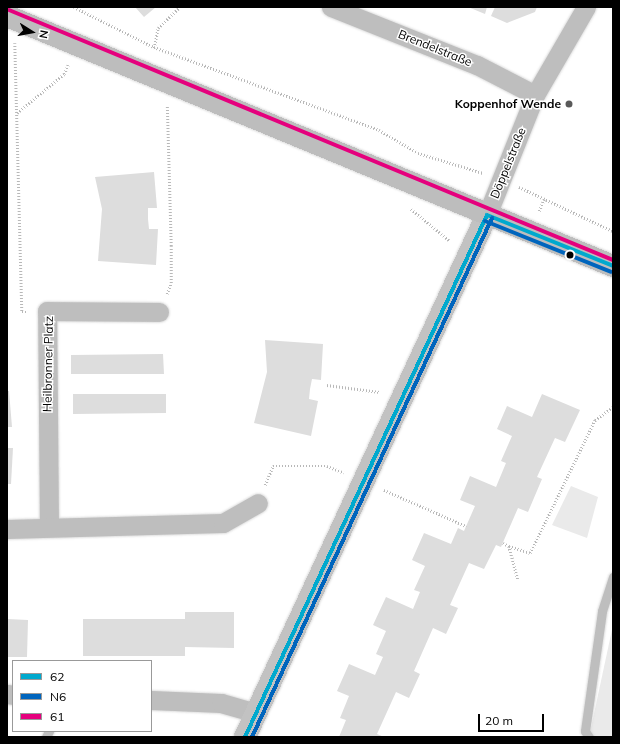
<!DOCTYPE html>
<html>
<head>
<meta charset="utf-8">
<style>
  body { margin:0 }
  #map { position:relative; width:620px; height:744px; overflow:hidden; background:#fff; font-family:Mulish,sans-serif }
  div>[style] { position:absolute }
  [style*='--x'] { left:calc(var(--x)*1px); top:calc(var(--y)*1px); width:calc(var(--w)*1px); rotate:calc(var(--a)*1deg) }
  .green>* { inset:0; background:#eaeaea }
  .building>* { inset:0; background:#ddd }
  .path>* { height:2.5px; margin-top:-1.25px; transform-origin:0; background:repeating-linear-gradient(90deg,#b8b8b8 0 1px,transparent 0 3px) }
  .roads { filter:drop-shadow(0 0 1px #dbdbdb) drop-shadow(0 0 1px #dbdbdb) }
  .lane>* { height:9px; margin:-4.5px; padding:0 4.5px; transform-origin:4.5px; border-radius:4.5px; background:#bebebe }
  .street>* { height:19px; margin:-9.5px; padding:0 9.5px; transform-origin:9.5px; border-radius:9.5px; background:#bebebe }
  .secondary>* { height:22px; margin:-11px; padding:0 11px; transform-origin:11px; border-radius:11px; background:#c2c2c2 }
  .primary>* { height:22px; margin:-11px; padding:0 11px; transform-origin:11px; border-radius:11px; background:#bdbdbd }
  .bus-1>* { height:4px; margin:-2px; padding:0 2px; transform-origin:2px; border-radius:2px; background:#00a9ce }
  .bus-2>* { height:4px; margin:-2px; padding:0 2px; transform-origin:2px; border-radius:2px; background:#0065bd }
  .bus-3>* { height:4px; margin:-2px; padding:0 2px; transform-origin:2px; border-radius:2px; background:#e5007d }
  .dots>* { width:11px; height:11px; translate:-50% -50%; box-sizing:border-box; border:2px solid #fff; border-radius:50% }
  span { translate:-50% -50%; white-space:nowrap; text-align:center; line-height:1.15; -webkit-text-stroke:3px #fff; paint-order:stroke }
  .street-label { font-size:12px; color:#000 }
  .poi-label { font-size:12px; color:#000; font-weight:700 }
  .right { translate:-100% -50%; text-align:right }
  .frame { position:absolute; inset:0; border:8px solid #000; pointer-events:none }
  .legend { position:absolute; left:12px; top:660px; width:140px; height:72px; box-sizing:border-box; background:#fff; border:1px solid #999; margin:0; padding:5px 7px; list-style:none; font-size:12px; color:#000 }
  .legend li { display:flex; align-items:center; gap:8px; height:20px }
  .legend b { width:20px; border:1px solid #999 }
  .north { position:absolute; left:12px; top:12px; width:40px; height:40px; -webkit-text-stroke:3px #fff; paint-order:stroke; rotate:101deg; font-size:11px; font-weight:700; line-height:16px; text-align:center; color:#000 }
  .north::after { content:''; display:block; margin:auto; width:14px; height:18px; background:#000; clip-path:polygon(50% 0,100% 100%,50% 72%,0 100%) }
  .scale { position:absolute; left:478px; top:714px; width:66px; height:18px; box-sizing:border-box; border:2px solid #000; border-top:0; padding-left:5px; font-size:12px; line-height:14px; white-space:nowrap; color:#000; -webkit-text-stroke:3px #fff; paint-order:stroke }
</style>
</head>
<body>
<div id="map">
  <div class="green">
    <i style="clip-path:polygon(571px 486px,598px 497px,587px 538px,552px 525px)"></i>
    <i style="clip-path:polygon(613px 625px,613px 737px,589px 737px)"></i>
  </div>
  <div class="building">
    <i style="clip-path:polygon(135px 7px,156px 7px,144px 17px)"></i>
    <i style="clip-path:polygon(468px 7px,487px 7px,485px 14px)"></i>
    <i style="clip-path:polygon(495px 7px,537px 7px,535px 12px,507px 23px,491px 16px)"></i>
    <i style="clip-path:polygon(154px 172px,157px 208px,148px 208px,148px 219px,149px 229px,158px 229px,156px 265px,98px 261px,102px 209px,95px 177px)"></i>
    <i style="clip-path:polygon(265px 340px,323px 344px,321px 380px,312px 379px,310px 389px,309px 399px,318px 401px,311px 436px,254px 423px,267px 372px)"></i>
    <i style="clip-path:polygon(163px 354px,164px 374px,71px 374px,71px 355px)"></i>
    <i style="clip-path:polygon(7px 391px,9px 391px,12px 427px,7px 427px)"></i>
    <i style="clip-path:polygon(73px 394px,166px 394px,166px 413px,73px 414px)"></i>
    <i style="clip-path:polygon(542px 394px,580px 410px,565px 442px,555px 438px,537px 477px,542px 479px,528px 512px,518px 508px,501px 547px,496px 545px,484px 569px,469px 563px,450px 605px,458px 608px,446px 634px,433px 628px,414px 671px,420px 674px,409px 698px,396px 692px,377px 734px,384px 737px,339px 737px,346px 720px,340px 718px,349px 696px,337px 691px,349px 664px,375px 675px,383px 657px,376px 654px,386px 631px,373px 625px,386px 597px,413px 609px,420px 592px,414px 590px,425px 566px,412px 560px,424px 533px,451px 544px,458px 528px,464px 531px,475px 506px,460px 500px,470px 476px,496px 487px,506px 463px,501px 461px,512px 436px,497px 429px,507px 406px,532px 417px)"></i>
    <i style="clip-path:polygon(7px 448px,13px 448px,11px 484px,7px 484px)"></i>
    <i style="clip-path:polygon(185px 612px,234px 612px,234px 648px,185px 647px,185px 656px,83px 656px,83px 619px,185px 619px)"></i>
    <i style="clip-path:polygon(7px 619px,28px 620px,27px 657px,7px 657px)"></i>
  </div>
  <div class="path">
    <i style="--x:74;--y:7;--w:89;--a:26.6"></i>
    <i style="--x:154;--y:47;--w:240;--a:20.2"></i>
    <i style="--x:379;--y:130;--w:45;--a:30.5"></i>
    <i style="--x:418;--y:153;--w:68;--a:17.1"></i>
    <i style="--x:15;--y:43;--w:269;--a:88.5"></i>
    <i style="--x:22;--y:312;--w:4;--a:0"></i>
    <i style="--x:154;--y:48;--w:20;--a:-79"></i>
    <i style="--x:158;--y:28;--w:30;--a:-44"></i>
    <i style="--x:17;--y:113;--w:61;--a:-39.7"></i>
    <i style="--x:64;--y:74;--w:10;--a:-66"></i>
    <i style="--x:519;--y:187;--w:104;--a:25.1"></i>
    <i style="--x:411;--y:209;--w:50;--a:39.4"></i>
    <i style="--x:539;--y:211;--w:13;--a:-67"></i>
    <i style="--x:167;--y:294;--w:12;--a:-70"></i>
    <i style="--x:171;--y:283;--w:37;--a:-90"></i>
    <i style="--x:171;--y:246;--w:140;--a:-91.6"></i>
    <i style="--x:327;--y:385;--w:53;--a:7.5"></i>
    <i style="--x:265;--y:485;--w:21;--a:-67"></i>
    <i style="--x:273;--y:466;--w:54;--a:0"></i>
    <i style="--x:327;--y:466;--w:18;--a:22"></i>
    <i style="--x:384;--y:490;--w:90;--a:23.7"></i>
    <i style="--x:503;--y:543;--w:7;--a:27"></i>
    <i style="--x:509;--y:546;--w:35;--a:75"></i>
    <i style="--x:509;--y:546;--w:22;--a:18"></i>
    <i style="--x:530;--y:553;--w:148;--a:-64"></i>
    <i style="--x:595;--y:420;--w:22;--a:-36"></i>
  </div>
  <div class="roads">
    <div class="lane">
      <i style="--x:46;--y:737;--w:7;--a:-63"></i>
      <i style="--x:589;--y:737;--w:7;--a:-124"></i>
      <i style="--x:585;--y:731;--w:121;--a:-81.9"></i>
      <i style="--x:602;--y:611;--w:36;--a:-72"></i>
    </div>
    <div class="street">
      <i style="--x:331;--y:7;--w:157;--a:21.7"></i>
      <i style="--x:477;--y:65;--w:65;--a:27.3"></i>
      <i style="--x:487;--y:215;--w:129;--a:-68.2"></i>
      <i style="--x:535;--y:95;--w:102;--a:-59.9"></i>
      <i style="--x:49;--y:527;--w:216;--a:-90.5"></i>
      <i style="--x:47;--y:311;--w:112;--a:0.5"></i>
      <i style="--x:7;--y:529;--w:216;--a:-1.6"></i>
      <i style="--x:223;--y:523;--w:40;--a:-29.7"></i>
      <i style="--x:7;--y:694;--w:6;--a:9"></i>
      <i style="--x:151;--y:700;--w:70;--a:2.5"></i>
      <i style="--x:221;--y:703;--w:36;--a:16"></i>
    </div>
    <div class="secondary">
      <i style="--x:245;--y:737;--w:575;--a:-65.13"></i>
    </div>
    <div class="primary">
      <i style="--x:7;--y:16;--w:656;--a:22.42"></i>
    </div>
  </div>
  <div class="bus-1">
    <i style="--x:487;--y:215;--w:136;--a:22"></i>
    <i style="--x:245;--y:737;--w:575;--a:-65.13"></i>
  </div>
  <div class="bus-2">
    <i style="--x:485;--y:221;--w:136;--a:22"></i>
    <i style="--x:252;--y:737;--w:572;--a:-65.18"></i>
  </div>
  <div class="bus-3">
    <i style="--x:9;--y:10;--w:654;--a:22.49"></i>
  </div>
  <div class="dots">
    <i style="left:569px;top:104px;background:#595959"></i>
    <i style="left:570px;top:255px;background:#000"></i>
  </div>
  <div class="street-label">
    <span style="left:435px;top:48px;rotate:22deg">Brendelstraße</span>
    <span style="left:508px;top:163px;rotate:-68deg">Döppelstraße</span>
    <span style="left:48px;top:364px;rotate:-89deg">Heilbronner Platz</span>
  </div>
  <div class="poi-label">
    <span class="right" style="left:561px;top:104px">Koppenhof Wende</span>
  </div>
  <div class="frame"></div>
  <ul class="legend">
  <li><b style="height:5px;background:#00a9ce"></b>62</li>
  <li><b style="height:5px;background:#0065bd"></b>N6</li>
  <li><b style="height:5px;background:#e5007d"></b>61</li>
  </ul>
  <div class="north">N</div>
  <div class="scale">20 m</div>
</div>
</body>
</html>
